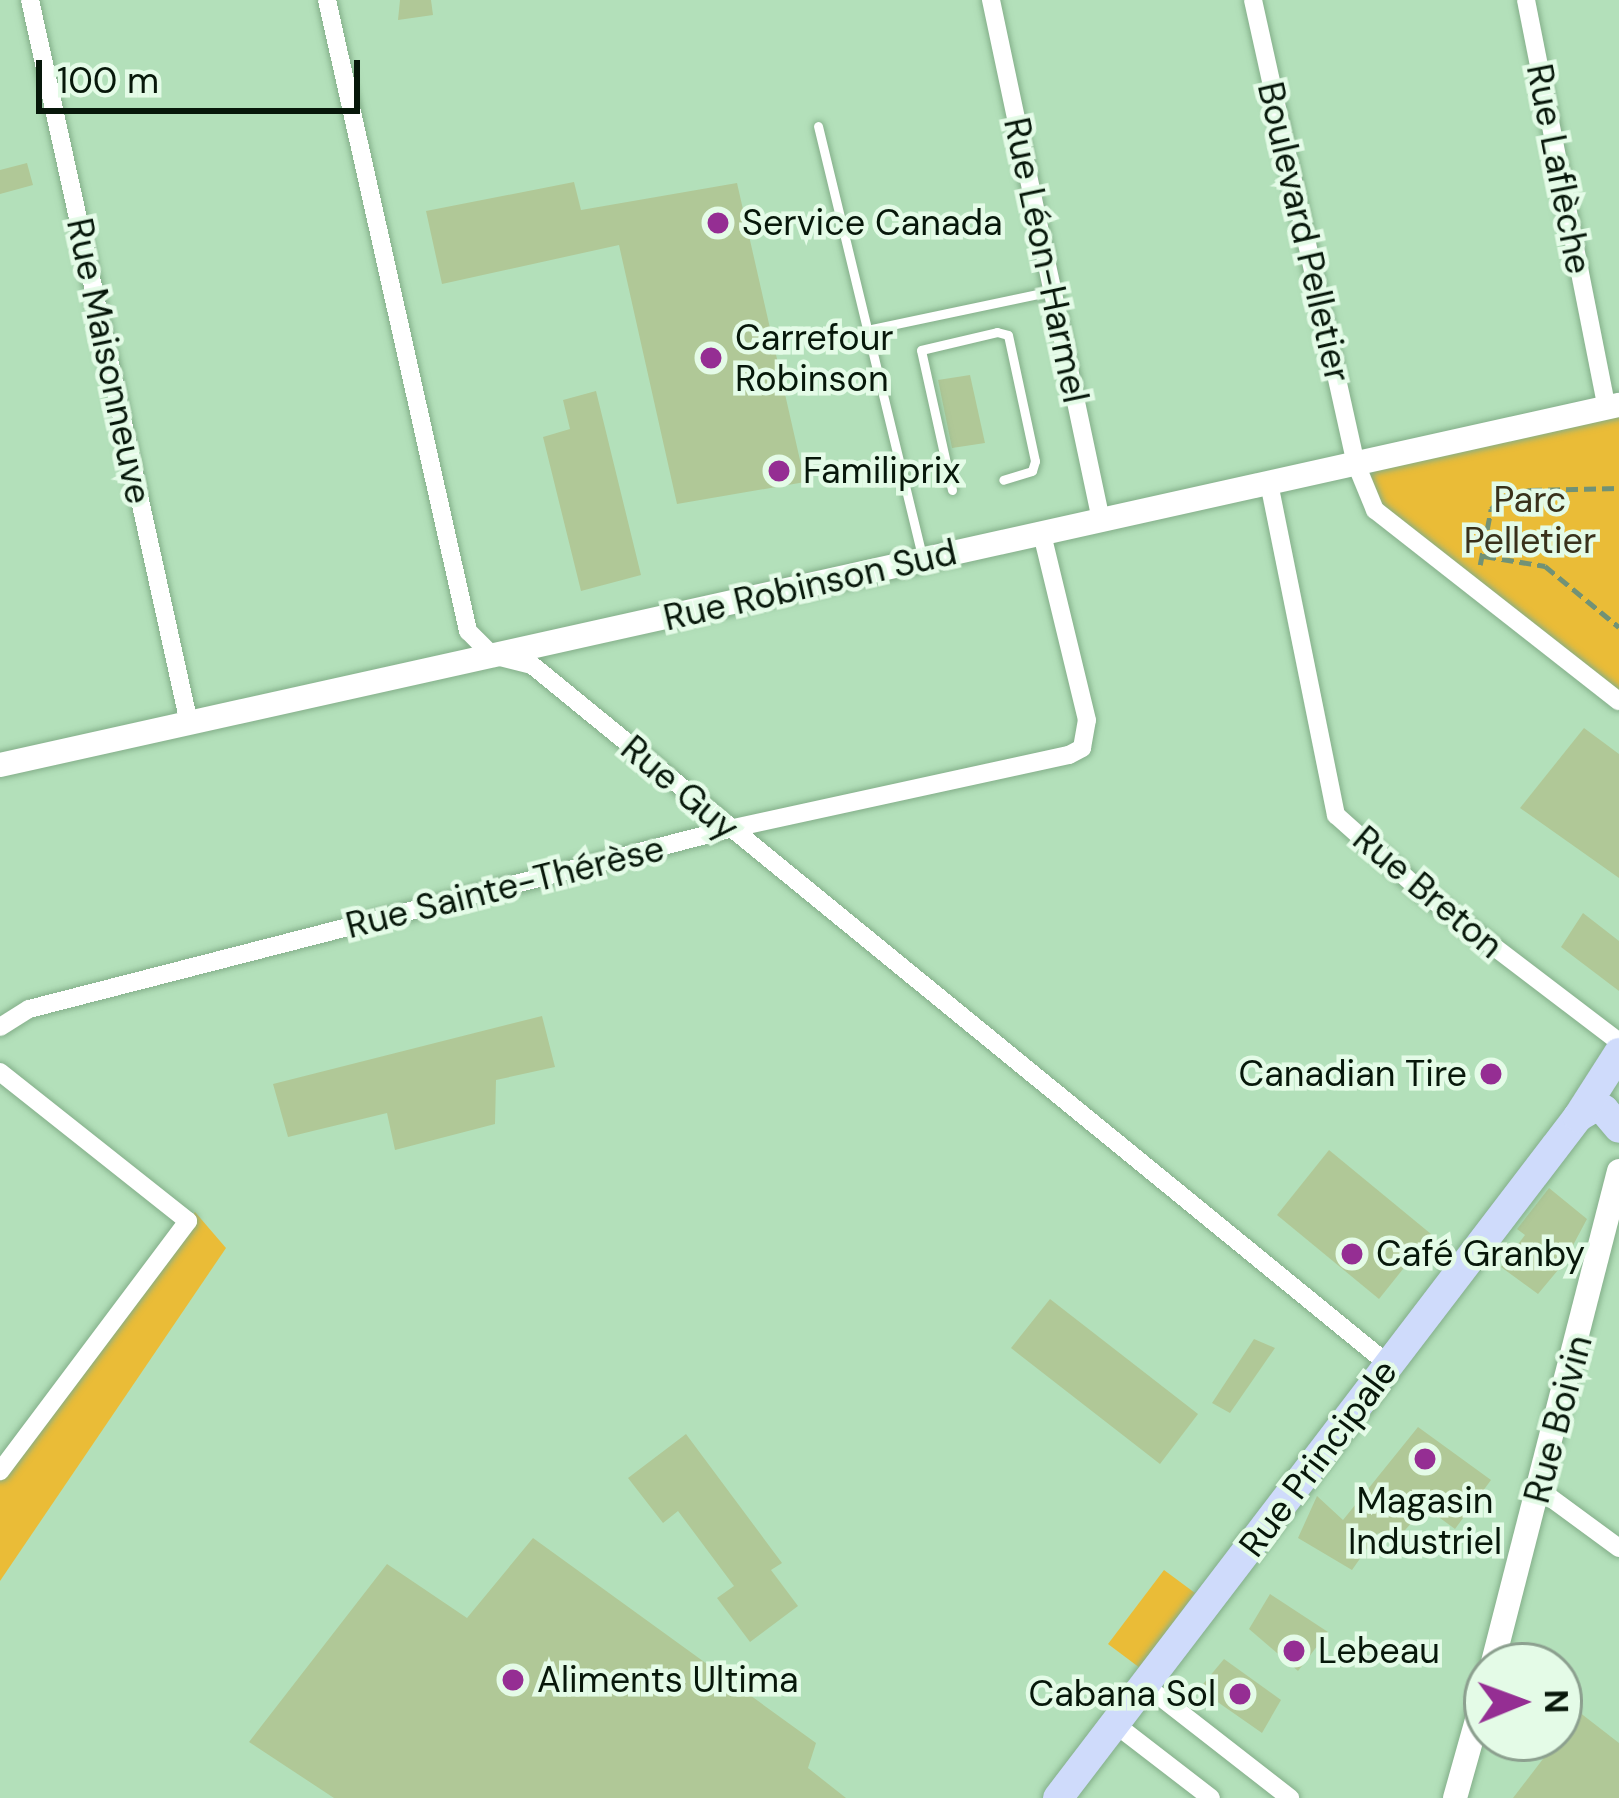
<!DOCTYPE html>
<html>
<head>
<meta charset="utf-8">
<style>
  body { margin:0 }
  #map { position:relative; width:1619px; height:1798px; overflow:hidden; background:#b3e0ba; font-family:"DM Sans",sans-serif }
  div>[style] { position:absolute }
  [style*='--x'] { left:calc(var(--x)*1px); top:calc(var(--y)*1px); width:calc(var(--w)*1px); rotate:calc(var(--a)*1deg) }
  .green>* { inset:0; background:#eabc37 }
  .building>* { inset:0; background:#b0c897 }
  .path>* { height:4.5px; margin-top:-2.25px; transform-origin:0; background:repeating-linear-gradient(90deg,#719276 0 12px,transparent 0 18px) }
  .roads { filter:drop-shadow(0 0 3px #83ae89) drop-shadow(0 0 3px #83ae89) }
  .service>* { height:9px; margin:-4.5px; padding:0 4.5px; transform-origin:4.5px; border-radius:4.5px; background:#fff }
  .minor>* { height:18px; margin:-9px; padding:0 9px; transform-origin:9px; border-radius:9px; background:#fff }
  .tertiary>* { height:24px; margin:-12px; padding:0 12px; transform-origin:12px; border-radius:12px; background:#fff }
  .primary>* { height:30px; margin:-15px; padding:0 15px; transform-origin:15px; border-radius:15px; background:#cfdbfb }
  .dots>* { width:33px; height:33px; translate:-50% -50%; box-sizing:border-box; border:6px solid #e4fbe7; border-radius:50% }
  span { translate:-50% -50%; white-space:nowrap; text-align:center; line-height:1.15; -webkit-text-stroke:9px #e4fbe7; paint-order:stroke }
  .street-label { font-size:36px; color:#07170a }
  .poi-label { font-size:36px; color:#07170a }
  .left { translate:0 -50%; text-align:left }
  .right { translate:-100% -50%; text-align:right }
  .park-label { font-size:36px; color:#39311b }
  .north { position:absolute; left:1463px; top:1642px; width:120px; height:120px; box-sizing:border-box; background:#e4fbe7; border:3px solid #8ca08f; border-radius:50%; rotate:89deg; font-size:33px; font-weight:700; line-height:48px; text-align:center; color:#07170a }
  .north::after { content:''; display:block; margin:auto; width:42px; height:54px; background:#952e93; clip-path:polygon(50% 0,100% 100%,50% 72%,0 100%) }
  .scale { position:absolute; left:36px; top:60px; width:324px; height:54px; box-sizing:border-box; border:6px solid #07170a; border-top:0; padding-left:15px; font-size:36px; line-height:42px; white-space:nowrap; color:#07170a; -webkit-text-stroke:9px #e4fbe7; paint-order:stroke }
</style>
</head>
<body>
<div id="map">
  <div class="green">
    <i style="clip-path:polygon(1619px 410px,1619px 701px,1375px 510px,1356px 464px)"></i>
    <i style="clip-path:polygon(195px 1212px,226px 1248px,0 1581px,0 1468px)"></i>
    <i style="clip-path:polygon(1164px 1570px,1195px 1593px,1140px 1668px,1108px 1644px)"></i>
  </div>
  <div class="building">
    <i style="clip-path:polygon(400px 0,431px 0,433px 15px,398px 20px)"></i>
    <i style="clip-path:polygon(27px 163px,33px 185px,0 194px,0 170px)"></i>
    <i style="clip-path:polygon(574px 182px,581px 210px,737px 183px,805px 482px,677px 504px,619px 245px,442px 284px,426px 211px)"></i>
    <i style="clip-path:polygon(970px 375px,985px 443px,952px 448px,938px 380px)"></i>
    <i style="clip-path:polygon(596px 391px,641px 575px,581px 591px,543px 437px,570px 429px,563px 400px)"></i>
    <i style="clip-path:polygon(1584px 728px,1619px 754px,1619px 878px,1520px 808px)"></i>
    <i style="clip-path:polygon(1583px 913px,1619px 941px,1619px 991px,1561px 947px)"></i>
    <i style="clip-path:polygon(542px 1016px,555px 1067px,496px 1080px,495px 1124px,395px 1150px,387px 1113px,288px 1137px,273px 1084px)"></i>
    <i style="clip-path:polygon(1329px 1150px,1431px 1234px,1379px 1299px,1277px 1215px)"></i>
    <i style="clip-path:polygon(1549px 1188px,1587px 1219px,1563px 1264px,1538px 1294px,1501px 1267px,1525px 1235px,1517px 1229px)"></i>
    <i style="clip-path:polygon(1050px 1299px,1198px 1414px,1160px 1464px,1011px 1348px)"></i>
    <i style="clip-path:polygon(1254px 1339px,1275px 1348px,1230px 1413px,1212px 1403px)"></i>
    <i style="clip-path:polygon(1418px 1427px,1491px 1480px,1455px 1529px,1425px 1507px,1393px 1544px,1378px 1533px,1352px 1570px,1298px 1538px,1317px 1496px,1343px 1520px)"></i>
    <i style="clip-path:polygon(686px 1434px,782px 1563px,771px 1570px,798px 1606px,750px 1642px,717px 1598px,734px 1586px,678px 1511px,663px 1523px,628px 1478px)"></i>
    <i style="clip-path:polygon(533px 1538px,816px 1743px,808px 1768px,846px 1798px,334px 1798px,249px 1742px,387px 1564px,467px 1618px)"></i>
    <i style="clip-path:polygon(1270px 1594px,1328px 1632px,1298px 1671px,1249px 1629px)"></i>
    <i style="clip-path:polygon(1224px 1659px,1281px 1700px,1262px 1733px,1199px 1689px)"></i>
    <i style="clip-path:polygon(1579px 1712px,1619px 1743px,1619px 1798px,1513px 1798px)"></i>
  </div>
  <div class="path">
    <i style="--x:1484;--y:556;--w:62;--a:9.3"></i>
    <i style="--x:1545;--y:566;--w:96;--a:39.5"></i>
    <i style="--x:1480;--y:565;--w:57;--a:-78.9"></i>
    <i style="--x:1491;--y:509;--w:16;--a:-47"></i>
    <i style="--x:1502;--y:497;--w:29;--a:-14"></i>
    <i style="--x:1530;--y:490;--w:89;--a:-1.3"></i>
  </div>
  <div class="roads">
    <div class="service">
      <i style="--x:818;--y:126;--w:441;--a:76.4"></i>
      <i style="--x:867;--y:330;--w:189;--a:-11.9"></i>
      <i style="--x:952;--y:490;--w:143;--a:-102.5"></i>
      <i style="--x:921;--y:350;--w:78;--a:-13.3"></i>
      <i style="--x:997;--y:332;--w:11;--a:15"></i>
      <i style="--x:1008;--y:335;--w:129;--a:77.9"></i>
      <i style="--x:1035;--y:461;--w:10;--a:107"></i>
      <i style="--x:1032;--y:471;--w:30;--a:163"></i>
    </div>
    <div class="minor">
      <i style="--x:30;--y:0;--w:740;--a:77.6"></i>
      <i style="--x:327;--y:0;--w:647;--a:77.4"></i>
      <i style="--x:468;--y:631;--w:34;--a:45"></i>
      <i style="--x:492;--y:655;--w:41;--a:14"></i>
      <i style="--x:532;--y:665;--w:1107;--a:39.24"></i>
      <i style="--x:991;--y:0;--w:532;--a:78.06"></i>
      <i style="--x:1253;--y:0;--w:475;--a:77.5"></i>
      <i style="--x:1356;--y:464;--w:50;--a:67.6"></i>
      <i style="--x:1375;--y:510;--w:310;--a:38.1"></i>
      <i style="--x:1526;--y:0;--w:416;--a:78.8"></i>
      <i style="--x:1269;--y:483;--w:339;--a:78.6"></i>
      <i style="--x:1336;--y:815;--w:114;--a:41.8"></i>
      <i style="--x:1421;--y:891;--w:249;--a:37.3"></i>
      <i style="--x:0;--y:1027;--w:34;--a:-32"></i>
      <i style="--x:29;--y:1009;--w:723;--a:-14.42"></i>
      <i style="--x:729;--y:829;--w:348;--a:-12.3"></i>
      <i style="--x:1069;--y:755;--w:15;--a:-28"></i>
      <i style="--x:1082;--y:748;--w:28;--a:-80"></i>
      <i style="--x:1087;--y:720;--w:191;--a:-103.6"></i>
      <i style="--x:0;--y:1072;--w:240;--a:38.4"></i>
      <i style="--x:188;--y:1221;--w:313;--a:126.9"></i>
      <i style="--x:1540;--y:1490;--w:98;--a:36.3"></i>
      <i style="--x:1145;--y:1685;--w:184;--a:37.9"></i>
      <i style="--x:1115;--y:1724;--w:121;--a:37.6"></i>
    </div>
    <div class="tertiary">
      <i style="--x:0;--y:765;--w:1659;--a:-12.54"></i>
      <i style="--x:1492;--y:1666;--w:511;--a:-75.61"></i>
      <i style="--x:1455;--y:1798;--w:118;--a:-74.3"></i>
    </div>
    <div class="primary">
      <i style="--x:1578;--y:1117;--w:17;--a:-31"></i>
      <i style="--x:1593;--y:1108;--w:11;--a:10"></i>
      <i style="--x:1604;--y:1110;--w:23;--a:50"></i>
      <i style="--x:1058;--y:1798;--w:857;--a:-52.64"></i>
      <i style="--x:1578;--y:1117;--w:76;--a:-57.4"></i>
    </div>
  </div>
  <div class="dots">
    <i style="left:718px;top:223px;background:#952e93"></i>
    <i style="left:711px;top:358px;background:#952e93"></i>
    <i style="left:779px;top:471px;background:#952e93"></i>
    <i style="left:1491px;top:1074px;background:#952e93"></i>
    <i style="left:1352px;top:1254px;background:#952e93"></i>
    <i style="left:1425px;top:1459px;background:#952e93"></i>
    <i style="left:1294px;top:1651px;background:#952e93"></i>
    <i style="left:513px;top:1680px;background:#952e93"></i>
    <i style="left:1240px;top:1694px;background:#952e93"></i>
  </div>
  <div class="street-label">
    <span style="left:1559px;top:169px;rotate:79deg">Rue Laflèche</span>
    <span style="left:1304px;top:232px;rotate:77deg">Boulevard Pelletier</span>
    <span style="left:1046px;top:260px;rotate:78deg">Rue Léon-Harmel</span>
    <span style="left:109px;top:361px;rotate:78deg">Rue Maisonneuve</span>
    <span style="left:810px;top:585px;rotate:-13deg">Rue Robinson Sud</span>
    <span style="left:680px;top:788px;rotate:40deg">Rue Guy</span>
    <span style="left:505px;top:887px;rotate:-14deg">Rue Sainte-Thérèse</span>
    <span style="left:1428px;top:892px;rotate:40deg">Rue Breton</span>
    <span style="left:1558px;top:1419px;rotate:-75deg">Rue Boivin</span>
    <span style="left:1318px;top:1458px;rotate:-53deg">Rue Principale</span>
  </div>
  <div class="poi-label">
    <span class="left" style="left:742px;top:223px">Service Canada</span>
    <span class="left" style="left:735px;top:358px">Carrefour<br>Robinson</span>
    <span class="left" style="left:803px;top:471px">Familiprix</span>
    <span class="right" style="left:1467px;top:1074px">Canadian Tire</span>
    <span class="left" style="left:1376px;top:1254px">Café Granby</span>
    <span style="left:1425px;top:1521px">Magasin<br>Industriel</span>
    <span class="left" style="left:1318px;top:1651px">Lebeau</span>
    <span class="left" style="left:537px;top:1680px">Aliments Ultima</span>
    <span class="right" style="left:1216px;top:1694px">Cabana Sol</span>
  </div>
  <div class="park-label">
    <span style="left:1530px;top:520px">Parc<br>Pelletier</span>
  </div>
  <div class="north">N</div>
  <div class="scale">100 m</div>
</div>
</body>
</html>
